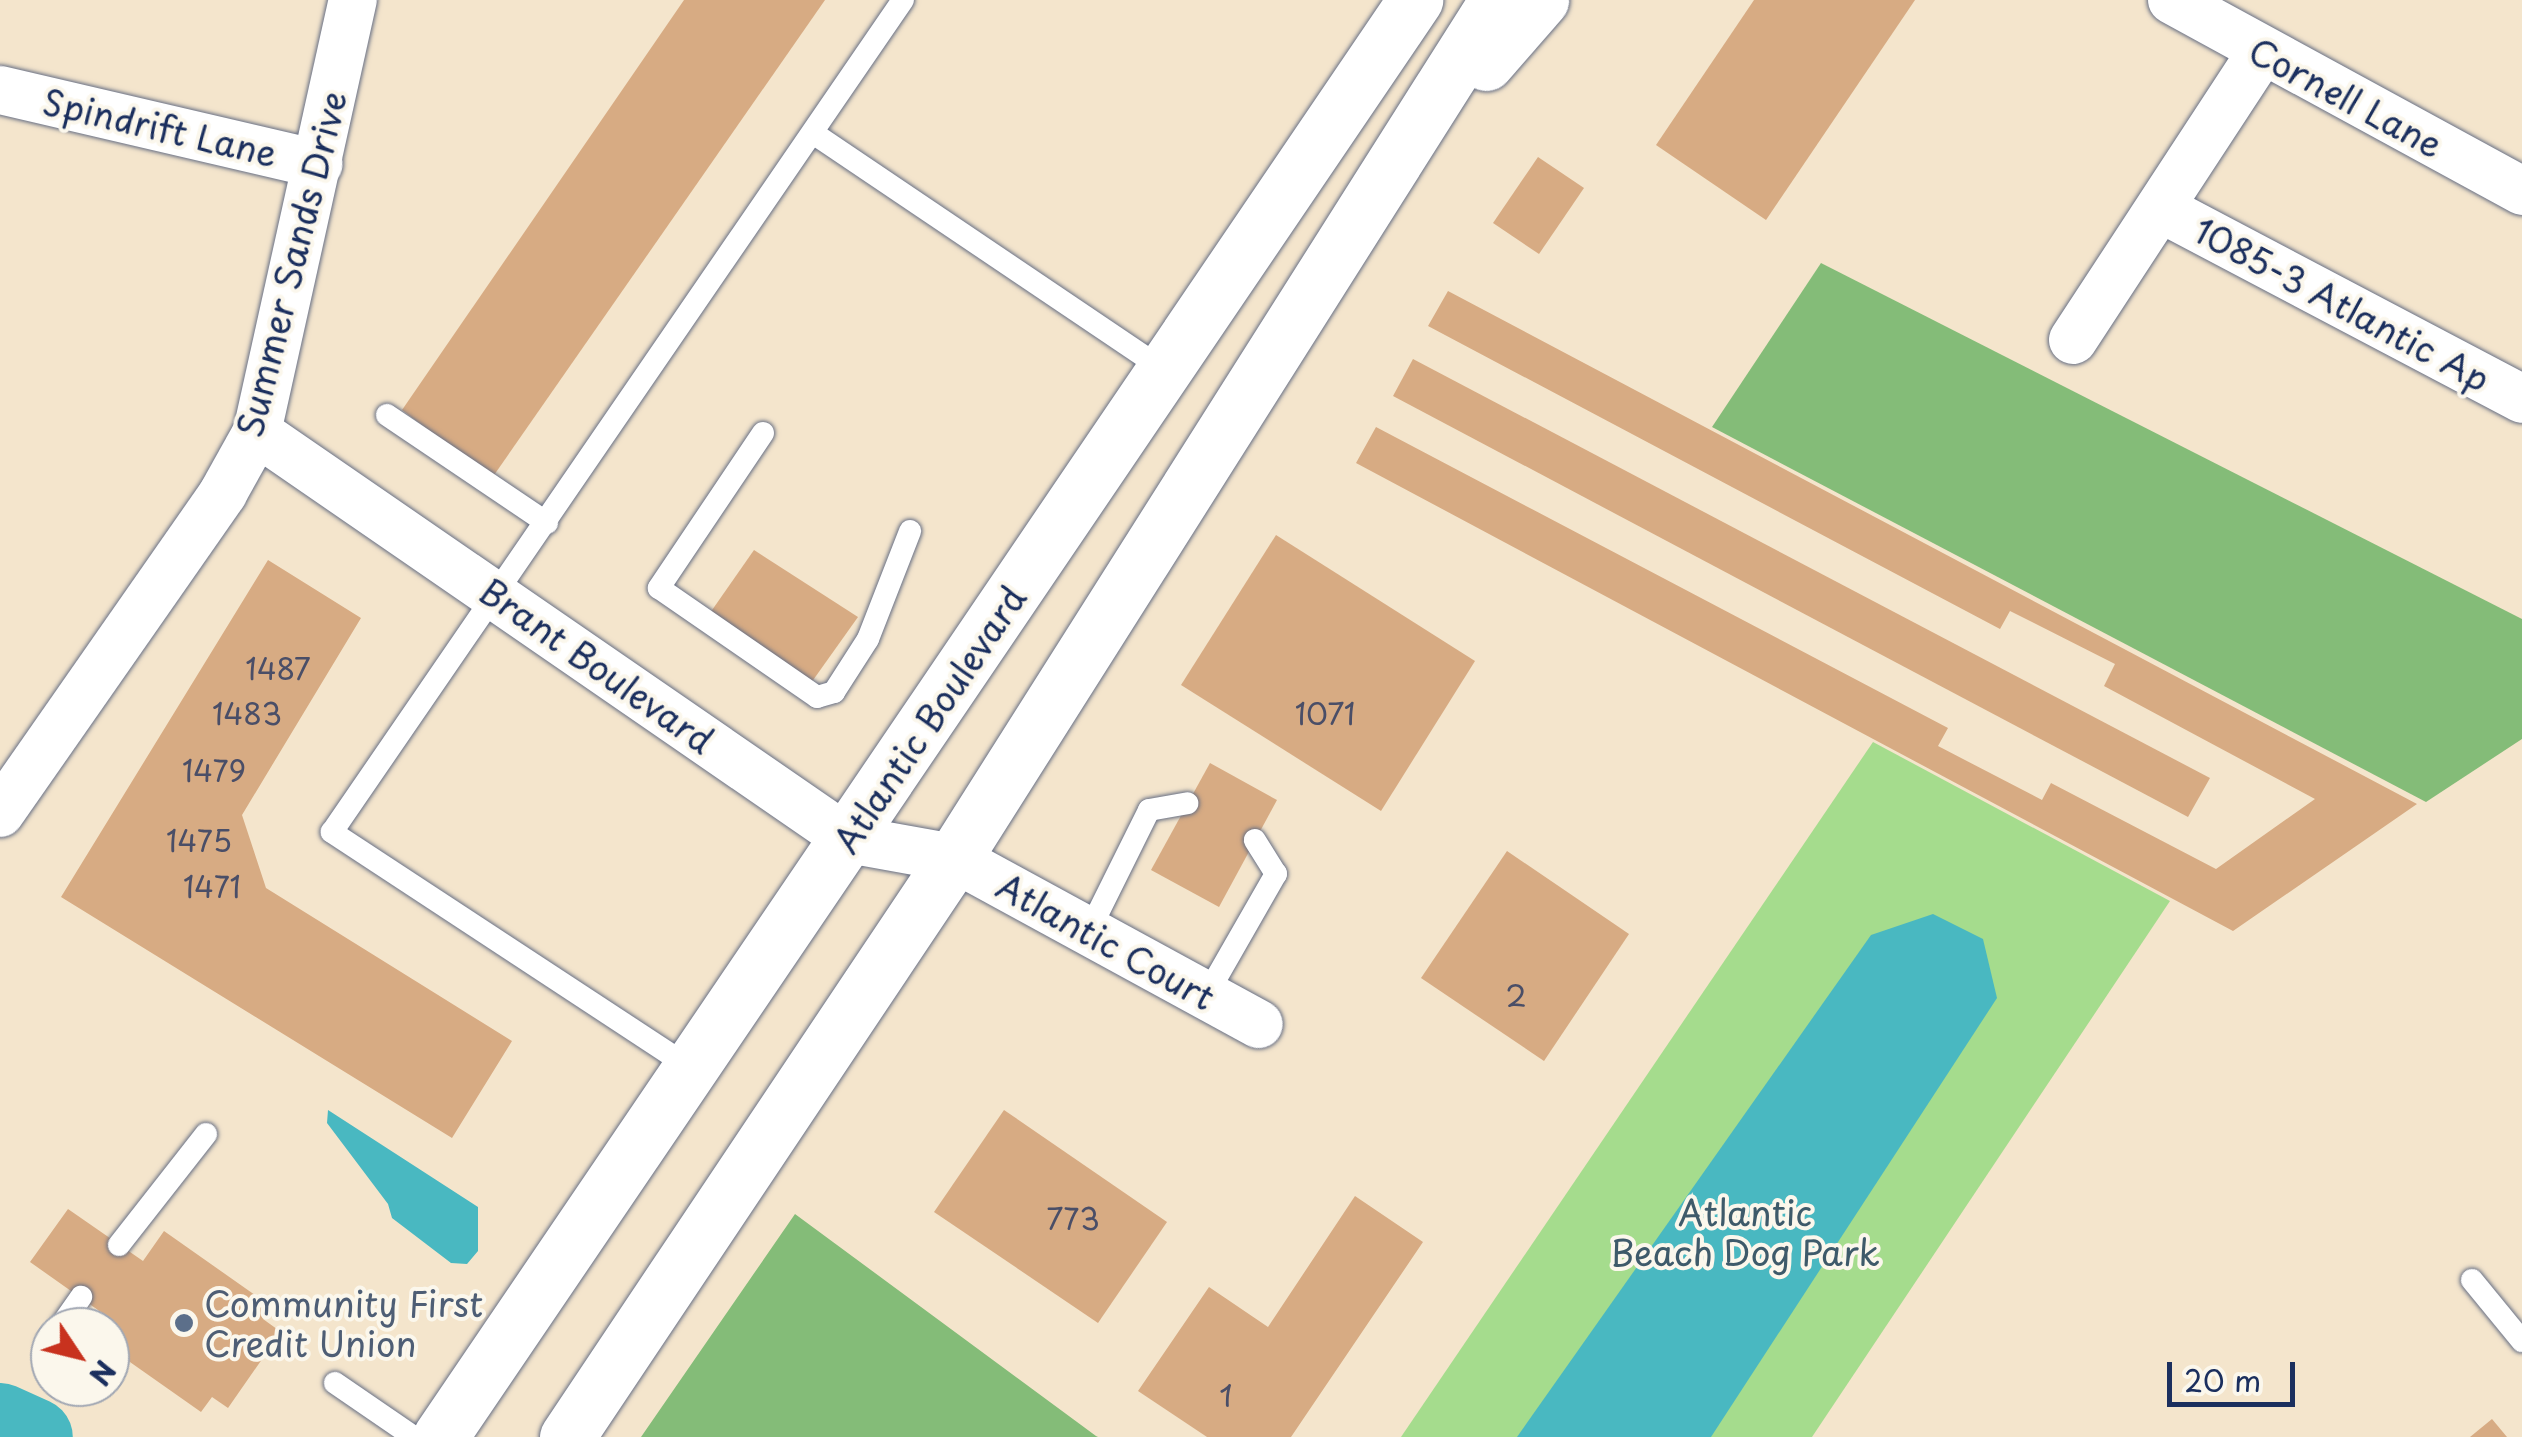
<!DOCTYPE html>
<html>
<head>
<meta charset="utf-8">
<style>
  body { margin:0 }
  #map { position:relative; width:2522px; height:1437px; overflow:hidden; background:#f4e5cc; font-family:"Playpen Sans",sans-serif }
  div>[style] { position:absolute }
  [style*='--x'] { left:calc(var(--x)*1px); top:calc(var(--y)*1px); width:calc(var(--w)*1px); rotate:calc(var(--a)*1deg) }
  .green>* { inset:0; background:#a5dc8d }
  .forest>* { inset:0; background:#84bc78 }
  .water>* { inset:0; background:#49b8c1 }
  .river>* { height:78px; margin:-39px; padding:0 39px; transform-origin:39px; border-radius:39px; background:#49b8c1 }
  .building>* { inset:0; background:#d7ab83 }
  .roads { filter:drop-shadow(0 0 2px #676f84) drop-shadow(0 0 2px #676f84) }
  .lane>* { height:22px; margin:-11px; padding:0 11px; transform-origin:11px; border-radius:11px; background:#fff }
  .street>* { height:48px; margin:-24px; padding:0 24px; transform-origin:24px; border-radius:24px; background:#fff }
  .highway>* { height:55px; margin:-27.5px; padding:0 27.5px; transform-origin:27.5px; border-radius:27.5px; background:#fff }
  .dots>* { width:28px; height:28px; translate:-50% -50%; box-sizing:border-box; border:5px solid #fbf7ec; border-radius:50% }
  span { translate:-50% -50%; white-space:nowrap; text-align:center; line-height:1.15; -webkit-text-stroke:8px #fbf7ec; paint-order:stroke }
  .number-label { font-size:30px; color:#4a4e67 }
  .number-label span { -webkit-text-stroke-width:0 }
  .street-label { font-size:35px; color:#1b2f5e }
  .park-label { font-size:35px; color:#3e5a6a }
  .service-label { font-size:35px; color:#4e5e75 }
  .left { translate:0 -50%; text-align:left }
  .north { position:absolute; left:30px; top:1307px; width:100px; height:100px; box-sizing:border-box; background:#fbf7ec; border:2px solid #a1a7b3; border-radius:50%; rotate:125deg; font-size:28px; font-weight:700; line-height:40px; text-align:center; color:#1b2f5e }
  .north::after { content:''; display:block; margin:auto; width:35px; height:45px; background:#c8321e; clip-path:polygon(50% 0,100% 100%,50% 72%,0 100%) }
  .scale { position:absolute; left:2167px; top:1362px; width:128px; height:45px; box-sizing:border-box; border:5px solid #1b2f5e; border-top:0; padding-left:12px; font-size:30px; line-height:35px; white-space:nowrap; color:#1b2f5e; -webkit-text-stroke:8px #fbf7ec; paint-order:stroke }
</style>
</head>
<body>
<div id="map">
  <div class="green">
    <i style="clip-path:polygon(1873px 742px,2170px 901px,1812px 1437px,1401px 1437px)"></i>
  </div>
  <div class="forest">
    <i style="clip-path:polygon(1821px 263px,2522px 619px,2522px 739px,2426px 802px,1712px 427px)"></i>
    <i style="clip-path:polygon(795px 1214px,1096px 1436px,1098px 1437px,641px 1437px)"></i>
  </div>
  <div class="water">
    <i style="clip-path:polygon(1933px 914px,1983px 939px,1997px 998px,1711px 1437px,1517px 1437px,1871px 935px)"></i>
    <i style="clip-path:polygon(328px 1110px,478px 1207px,478px 1251px,467px 1264px,451px 1263px,392px 1218px,388px 1204px,327px 1123px)"></i>
  </div>
  <div class="river">
    <i style="--x:0;--y:1422;--w:37;--a:24"></i>
  </div>
  <div class="building">
    <i style="clip-path:polygon(684px 0,825px 0,492px 478px,402px 410px)"></i>
    <i style="clip-path:polygon(1754px 0,1915px 0,1766px 220px,1656px 145px)"></i>
    <i style="clip-path:polygon(1538px 157px,1584px 188px,1539px 254px,1493px 223px)"></i>
    <i style="clip-path:polygon(1448px 291px,2417px 804px,2233px 931px,1356px 463px,1376px 427px,1948px 728px,1938px 746px,2042px 800px,2051px 783px,2216px 869px,2315px 799px,2104px 686px,2115px 664px,2010px 611px,2000px 629px,1428px 326px)"></i>
    <i style="clip-path:polygon(1413px 359px,2210px 778px,2188px 817px,1393px 396px)"></i>
    <i style="clip-path:polygon(1276px 535px,1475px 661px,1381px 811px,1181px 685px)"></i>
    <i style="clip-path:polygon(754px 550px,858px 617px,811px 683px,710px 613px)"></i>
    <i style="clip-path:polygon(268px 560px,361px 618px,242px 815px,266px 888px,512px 1041px,452px 1138px,61px 897px)"></i>
    <i style="clip-path:polygon(1210px 763px,1277px 800px,1219px 907px,1151px 870px)"></i>
    <i style="clip-path:polygon(1507px 851px,1629px 934px,1544px 1061px,1421px 978px)"></i>
    <i style="clip-path:polygon(1004px 1110px,1167px 1222px,1098px 1323px,934px 1212px)"></i>
    <i style="clip-path:polygon(1355px 1196px,1423px 1242px,1291px 1437px,1207px 1437px,1138px 1391px,1209px 1287px,1268px 1327px)"></i>
    <i style="clip-path:polygon(68px 1209px,143px 1261px,164px 1231px,272px 1307px,263px 1319px,281px 1332px,228px 1408px,212px 1397px,201px 1412px,110px 1348px,110px 1327px,96px 1327px,105px 1315px,30px 1262px)"></i>
    <i style="clip-path:polygon(2492px 1419px,2507px 1437px,2470px 1437px)"></i>
  </div>
  <div class="roads">
    <div class="lane">
      <i style="--x:813;--y:133;--w:424;--a:34"></i>
      <i style="--x:387;--y:415;--w:193;--a:34"></i>
      <i style="--x:763;--y:433;--w:187;--a:123.9"></i>
      <i style="--x:659;--y:588;--w:192;--a:34.6"></i>
      <i style="--x:817;--y:697;--w:18;--a:-16"></i>
      <i style="--x:834;--y:692;--w:63;--a:-57.3"></i>
      <i style="--x:868;--y:639;--w:116;--a:-68.7"></i>
      <i style="--x:1089;--y:931;--w:135;--a:-63.6"></i>
      <i style="--x:1149;--y:810;--w:39;--a:-10"></i>
      <i style="--x:1206;--y:996;--w:141;--a:-60.2"></i>
      <i style="--x:1276;--y:874;--w:40;--a:-122"></i>
      <i style="--x:691;--y:1068;--w:430;--a:-146.7"></i>
      <i style="--x:332;--y:832;--w:1009;--a:-55.54"></i>
      <i style="--x:119;--y:1245;--w:141;--a:-51.9"></i>
      <i style="--x:2472;--y:1280;--w:79;--a:50.7"></i>
      <i style="--x:60;--y:1327;--w:37;--a:-55"></i>
      <i style="--x:48;--y:1343;--w:3;--a:-45"></i>
      <i style="--x:335;--y:1383;--w:96;--a:34.4"></i>
    </div>
    <div class="street">
      <i style="--x:2172;--y:0;--w:399;--a:28.6"></i>
      <i style="--x:0;--y:90;--w:327;--a:13.1"></i>
      <i style="--x:2162;--y:209;--w:407;--a:27.8"></i>
      <i style="--x:2073;--y:340;--w:343;--a:-56.8"></i>
      <i style="--x:257;--y:432;--w:718;--a:34.55"></i>
      <i style="--x:848;--y:839;--w:108;--a:10.2"></i>
      <i style="--x:954;--y:858;--w:347;--a:28.6"></i>
      <i style="--x:0;--y:813;--w:390;--a:-55.1"></i>
      <i style="--x:223;--y:493;--w:70;--a:-60.9"></i>
      <i style="--x:257;--y:432;--w:443;--a:-77.5"></i>
    </div>
    <div class="highway">
      <i style="--x:1486;--y:63;--w:84;--a:-48.9"></i>
      <i style="--x:440;--y:1437;--w:1737;--a:-55.84"></i>
      <i style="--x:567;--y:1437;--w:696;--a:-56.24"></i>
      <i style="--x:954;--y:858;--w:1015;--a:-57.67"></i>
    </div>
  </div>
  <div class="dots">
    <i style="left:184px;top:1323px;background:#5c6f8a"></i>
  </div>
  <div class="number-label">
    <span style="left:278px;top:668px">1487</span>
    <span style="left:247px;top:713px">1483</span>
    <span style="left:1325px;top:713px">1071</span>
    <span style="left:214px;top:770px">1479</span>
    <span style="left:199px;top:840px">1475</span>
    <span style="left:212px;top:886px">1471</span>
    <span style="left:1516px;top:995px">2</span>
    <span style="left:1073px;top:1218px">773</span>
    <span style="left:1226px;top:1395px">1</span>
  </div>
  <div class="street-label">
    <span style="left:2346px;top:97px;rotate:28deg">Cornell Lane</span>
    <span style="left:160px;top:127px;rotate:13deg">Spindrift Lane</span>
    <span style="left:291px;top:264px;rotate:-76deg">Summer Sands Drive</span>
    <span style="left:2342px;top:304px;rotate:28deg">1085-3 Atlantic Ap</span>
    <span style="left:597px;top:665px;rotate:35deg">Brant Boulevard</span>
    <span style="left:929px;top:719px;rotate:-56deg">Atlantic Boulevard</span>
    <span style="left:1106px;top:941px;rotate:29deg">Atlantic Court</span>
  </div>
  <div class="park-label">
    <span style="left:1745px;top:1232px">Atlantic<br>Beach Dog Park</span>
  </div>
  <div class="service-label">
    <span class="left" style="left:204px;top:1323px">Community First<br>Credit Union</span>
  </div>
  <div class="north">N</div>
  <div class="scale">20 m</div>
</div>
</body>
</html>
